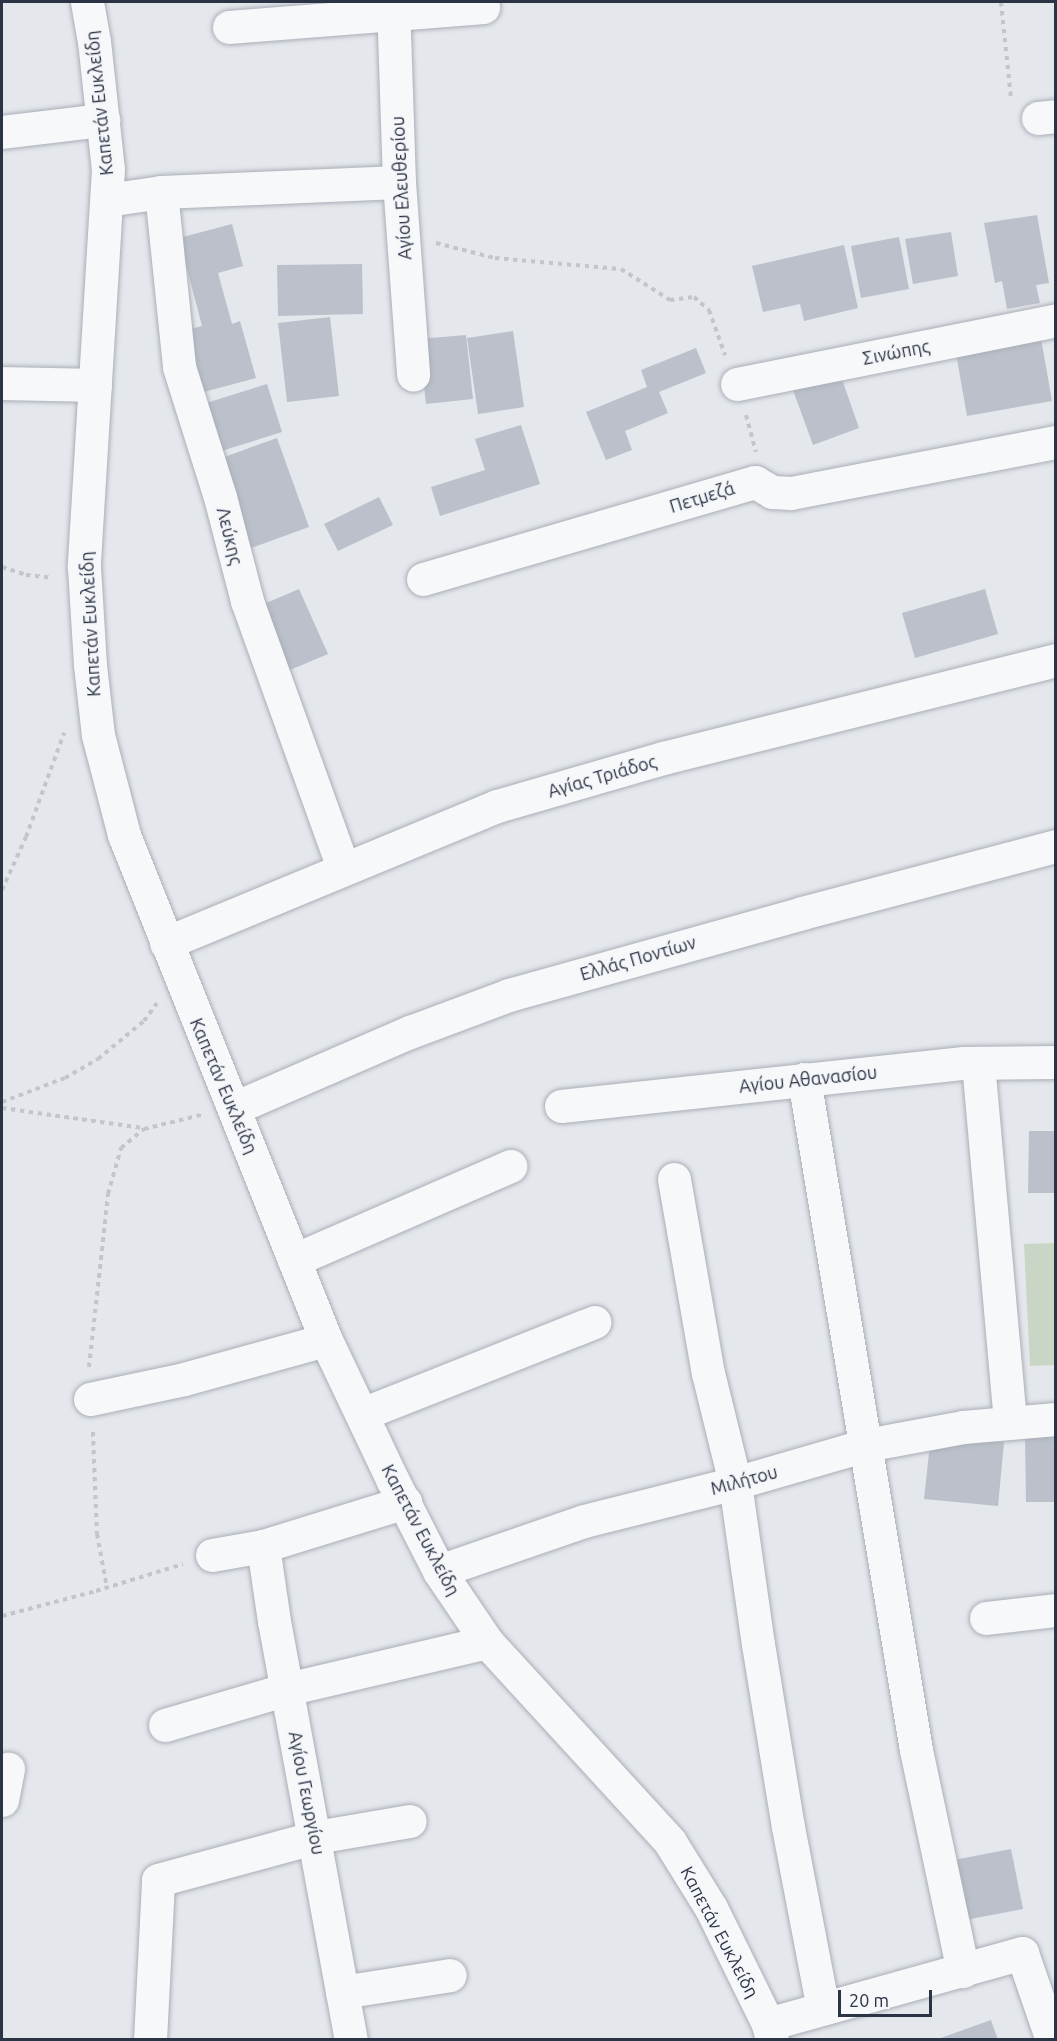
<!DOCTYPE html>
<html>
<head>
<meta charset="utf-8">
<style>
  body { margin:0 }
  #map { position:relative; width:1057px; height:2041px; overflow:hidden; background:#e4e7ec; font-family:Ubuntu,sans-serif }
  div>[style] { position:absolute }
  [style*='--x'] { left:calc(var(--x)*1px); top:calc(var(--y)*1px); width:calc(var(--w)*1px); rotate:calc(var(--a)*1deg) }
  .green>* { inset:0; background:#c9d6c5 }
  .building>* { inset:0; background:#bbc0ca }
  .path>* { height:4px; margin-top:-2px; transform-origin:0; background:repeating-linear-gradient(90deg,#c2c5cb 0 4.5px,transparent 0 9px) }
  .roads { filter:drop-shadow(0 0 2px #a9aeb7) drop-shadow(0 0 2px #a9aeb7) }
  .minor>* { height:33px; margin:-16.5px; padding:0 16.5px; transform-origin:16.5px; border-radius:16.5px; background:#f7f8fa }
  span { translate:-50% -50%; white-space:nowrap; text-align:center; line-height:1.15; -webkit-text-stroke:4.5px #f4f6f9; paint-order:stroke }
  .street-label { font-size:18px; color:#2b3445 }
  .frame { position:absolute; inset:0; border:3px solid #2b3445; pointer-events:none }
  .scale { position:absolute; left:838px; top:1990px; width:94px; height:27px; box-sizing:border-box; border:3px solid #2b3445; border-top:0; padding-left:8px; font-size:18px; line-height:21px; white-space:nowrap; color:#2b3445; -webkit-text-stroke:4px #f4f6f9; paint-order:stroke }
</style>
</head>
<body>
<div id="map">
  <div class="green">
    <i style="clip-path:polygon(1055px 1243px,1055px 1365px,1030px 1366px,1024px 1244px)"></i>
  </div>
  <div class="building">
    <i style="clip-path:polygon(1037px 215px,1049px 283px,1036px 285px,1040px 303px,1007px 309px,1002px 281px,995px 283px,984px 223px)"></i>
    <i style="clip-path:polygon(232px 224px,243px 266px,218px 273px,232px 324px,240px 321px,256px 378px,204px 392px,187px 330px,202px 326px,179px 238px)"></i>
    <i style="clip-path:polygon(951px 232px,958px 276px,913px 284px,905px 239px)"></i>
    <i style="clip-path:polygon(899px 237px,909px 289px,861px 298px,851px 246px)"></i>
    <i style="clip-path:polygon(844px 245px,858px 308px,804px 321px,800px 304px,763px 312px,752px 266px)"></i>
    <i style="clip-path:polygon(362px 264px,363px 314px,278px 316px,277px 265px)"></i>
    <i style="clip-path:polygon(330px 317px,339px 396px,287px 402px,278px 323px)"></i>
    <i style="clip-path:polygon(1039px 327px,1052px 401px,967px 416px,954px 342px)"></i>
    <i style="clip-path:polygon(513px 331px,524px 407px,478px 414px,467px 338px)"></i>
    <i style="clip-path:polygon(466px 335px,473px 399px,426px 404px,419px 339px)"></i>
    <i style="clip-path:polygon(696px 348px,706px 373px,659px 392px,668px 413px,625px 431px,632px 450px,606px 460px,586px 412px,647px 387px,641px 370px)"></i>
    <i style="clip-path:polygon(837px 365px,859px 428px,813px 445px,790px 382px)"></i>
    <i style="clip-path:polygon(267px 384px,282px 432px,218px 452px,203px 404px)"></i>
    <i style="clip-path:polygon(521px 425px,540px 484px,440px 516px,431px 487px,485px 470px,475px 439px)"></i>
    <i style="clip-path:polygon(277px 438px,309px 527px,251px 548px,219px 459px)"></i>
    <i style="clip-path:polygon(379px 497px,393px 525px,338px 551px,324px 524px)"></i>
    <i style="clip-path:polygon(299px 589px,328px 654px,278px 675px,250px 610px)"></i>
    <i style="clip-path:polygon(985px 589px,998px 634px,915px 658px,902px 613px)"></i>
    <i style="clip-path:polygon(1029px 1131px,1056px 1131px,1056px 1193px,1028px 1193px)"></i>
    <i style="clip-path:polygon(1056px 1432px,1056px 1502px,1026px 1502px,1025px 1433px)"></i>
    <i style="clip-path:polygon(931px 1435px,1004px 1442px,998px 1506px,924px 1499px)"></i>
    <i style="clip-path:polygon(1011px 1849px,1023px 1909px,965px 1920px,954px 1860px)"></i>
    <i style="clip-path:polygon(991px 2020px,998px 2040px,938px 2040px,938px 2039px)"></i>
  </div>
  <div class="path">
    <i style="--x:1001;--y:2;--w:98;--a:84.1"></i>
    <i style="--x:436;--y:243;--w:61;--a:14.3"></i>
    <i style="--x:495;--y:258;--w:126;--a:5"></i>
    <i style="--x:621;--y:269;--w:58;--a:32.3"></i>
    <i style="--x:670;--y:300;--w:24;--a:-7"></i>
    <i style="--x:694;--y:297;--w:20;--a:41"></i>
    <i style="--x:709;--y:310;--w:48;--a:70.4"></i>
    <i style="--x:746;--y:415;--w:38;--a:75"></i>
    <i style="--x:2;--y:567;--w:25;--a:18"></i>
    <i style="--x:26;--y:575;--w:27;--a:6"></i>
    <i style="--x:2;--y:890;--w:58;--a:-65.6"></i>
    <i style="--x:26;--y:837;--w:111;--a:-69.9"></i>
    <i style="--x:2;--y:1102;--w:67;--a:-20.9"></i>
    <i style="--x:65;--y:1078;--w:38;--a:-30"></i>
    <i style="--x:98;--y:1059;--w:60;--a:-39.6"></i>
    <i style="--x:144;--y:1021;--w:22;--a:-54"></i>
    <i style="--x:2;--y:1108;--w:142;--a:8.1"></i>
    <i style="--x:89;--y:1367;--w:174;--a:-83.7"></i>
    <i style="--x:108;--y:1194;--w:48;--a:-74.2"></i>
    <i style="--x:121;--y:1148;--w:30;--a:-40"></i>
    <i style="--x:144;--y:1129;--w:59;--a:-13.8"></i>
    <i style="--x:93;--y:1432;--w:102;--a:87.8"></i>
    <i style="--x:97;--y:1534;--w:55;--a:79.5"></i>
    <i style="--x:2;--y:1616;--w:97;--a:-14.9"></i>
    <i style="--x:96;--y:1591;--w:91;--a:-17.2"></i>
  </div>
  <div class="roads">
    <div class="minor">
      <i style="--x:87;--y:2;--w:40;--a:80"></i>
      <i style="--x:94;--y:41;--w:129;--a:83.8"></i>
      <i style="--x:108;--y:169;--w:399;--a:93.5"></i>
      <i style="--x:84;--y:567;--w:98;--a:86.5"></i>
      <i style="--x:90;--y:665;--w:70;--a:83.5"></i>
      <i style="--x:98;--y:735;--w:103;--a:75.4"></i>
      <i style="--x:124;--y:835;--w:544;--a:68.2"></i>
      <i style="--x:326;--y:1340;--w:154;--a:64.6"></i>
      <i style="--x:392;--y:1479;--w:103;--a:62.9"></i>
      <i style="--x:439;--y:1571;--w:86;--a:55.9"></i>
      <i style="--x:487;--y:1642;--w:271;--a:47.5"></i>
      <i style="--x:670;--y:1842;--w:78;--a:58.2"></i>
      <i style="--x:711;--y:1908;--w:129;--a:63.8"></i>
      <i style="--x:768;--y:2024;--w:16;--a:76"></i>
      <i style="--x:393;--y:2;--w:180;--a:88.1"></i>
      <i style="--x:399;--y:182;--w:193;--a:85.8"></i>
      <i style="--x:229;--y:27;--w:255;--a:-4.5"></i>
      <i style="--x:1038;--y:118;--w:18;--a:-6"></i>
      <i style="--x:2;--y:132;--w:102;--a:-6.8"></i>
      <i style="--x:161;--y:192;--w:176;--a:84.1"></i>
      <i style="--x:179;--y:367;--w:136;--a:72.5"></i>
      <i style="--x:220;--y:497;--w:107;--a:75.4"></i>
      <i style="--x:247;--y:601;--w:284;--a:70.2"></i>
      <i style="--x:107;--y:200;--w:55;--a:-8.4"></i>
      <i style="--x:161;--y:192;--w:238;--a:-2.4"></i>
      <i style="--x:2;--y:383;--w:93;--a:1.2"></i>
      <i style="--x:737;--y:384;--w:325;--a:-11.3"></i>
      <i style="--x:423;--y:579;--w:346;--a:-16.3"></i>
      <i style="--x:755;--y:482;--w:20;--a:30"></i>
      <i style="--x:772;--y:492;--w:19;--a:3"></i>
      <i style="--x:791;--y:493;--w:270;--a:-10.9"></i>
      <i style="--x:166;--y:943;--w:358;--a:-22.5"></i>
      <i style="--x:497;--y:806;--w:173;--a:-16.1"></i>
      <i style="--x:663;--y:758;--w:405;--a:-14"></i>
      <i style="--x:978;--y:1063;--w:361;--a:84.9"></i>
      <i style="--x:804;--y:1079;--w:680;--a:80.52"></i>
      <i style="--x:916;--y:1750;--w:226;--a:78"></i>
      <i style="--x:561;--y:1106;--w:405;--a:-6.1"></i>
      <i style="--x:964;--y:1063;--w:92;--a:-0.6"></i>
      <i style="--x:234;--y:1108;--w:192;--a:-23.4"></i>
      <i style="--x:410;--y:1032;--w:106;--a:-20.5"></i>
      <i style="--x:509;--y:995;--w:304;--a:-15.6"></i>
      <i style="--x:802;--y:913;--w:263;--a:-14.8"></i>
      <i style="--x:674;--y:1179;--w:197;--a:80.1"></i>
      <i style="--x:708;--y:1373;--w:113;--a:76.2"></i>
      <i style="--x:735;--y:1483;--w:163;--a:81.9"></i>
      <i style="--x:758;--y:1644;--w:185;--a:80.7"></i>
      <i style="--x:788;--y:1827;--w:184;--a:79.1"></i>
      <i style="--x:294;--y:1260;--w:236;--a:-23.5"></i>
      <i style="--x:90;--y:1399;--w:96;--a:-12"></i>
      <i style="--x:184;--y:1379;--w:147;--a:-15.4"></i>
      <i style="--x:362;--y:1414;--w:250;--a:-21.6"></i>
      <i style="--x:263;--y:1546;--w:76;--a:81.7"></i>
      <i style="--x:274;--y:1621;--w:426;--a:79.6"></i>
      <i style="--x:212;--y:1555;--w:52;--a:-10"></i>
      <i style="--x:263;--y:1546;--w:149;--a:-17.2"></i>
      <i style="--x:439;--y:1571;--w:153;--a:-19"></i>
      <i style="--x:584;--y:1521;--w:156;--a:-14.1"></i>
      <i style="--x:735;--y:1483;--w:136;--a:-16.2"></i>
      <i style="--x:866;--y:1445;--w:99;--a:-10.5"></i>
      <i style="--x:963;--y:1427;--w:93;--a:-4.9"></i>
      <i style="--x:986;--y:1618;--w:70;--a:-6.5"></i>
      <i style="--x:165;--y:1725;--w:127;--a:-16.4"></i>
      <i style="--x:287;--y:1689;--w:205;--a:-13.2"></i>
      <i style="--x:2;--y:1800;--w:32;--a:-79"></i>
      <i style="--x:342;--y:1992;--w:109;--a:-8.9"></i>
      <i style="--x:768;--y:2024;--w:264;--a:-15.6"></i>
      <i style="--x:1022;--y:1953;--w:92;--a:71"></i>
      <i style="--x:150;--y:2040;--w:160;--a:-87.1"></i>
      <i style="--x:158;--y:1880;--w:164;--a:-15.2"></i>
      <i style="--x:316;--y:1837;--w:95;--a:-9.7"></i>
    </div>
  </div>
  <div class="street-label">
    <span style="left:99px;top:103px;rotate:-96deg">Καπετάν Ευκλείδη</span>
    <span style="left:401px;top:188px;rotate:-93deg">Αγίου Ελευθερίου</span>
    <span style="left:896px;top:352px;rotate:-11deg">Σινώπης</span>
    <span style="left:702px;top:497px;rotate:-17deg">Πετμεζά</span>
    <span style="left:230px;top:536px;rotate:76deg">Λεύκης</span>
    <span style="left:90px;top:624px;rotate:-93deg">Καπετάν Ευκλείδη</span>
    <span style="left:602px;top:776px;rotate:-16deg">Αγίας Τριάδος</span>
    <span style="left:638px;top:958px;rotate:-16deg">Ελλάς Ποντίων</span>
    <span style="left:808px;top:1079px;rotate:-6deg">Αγίου Αθανασίου</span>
    <span style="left:224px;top:1086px;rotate:67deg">Καπετάν Ευκλείδη</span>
    <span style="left:744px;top:1480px;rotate:-15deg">Μιλήτου</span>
    <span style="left:421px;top:1530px;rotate:62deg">Καπετάν Ευκλείδη</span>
    <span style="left:307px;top:1793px;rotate:79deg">Αγίου Γεωργίου</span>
    <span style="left:720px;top:1932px;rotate:62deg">Καπετάν Ευκλείδη</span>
  </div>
  <div class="frame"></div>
  <div class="scale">20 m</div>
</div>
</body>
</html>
